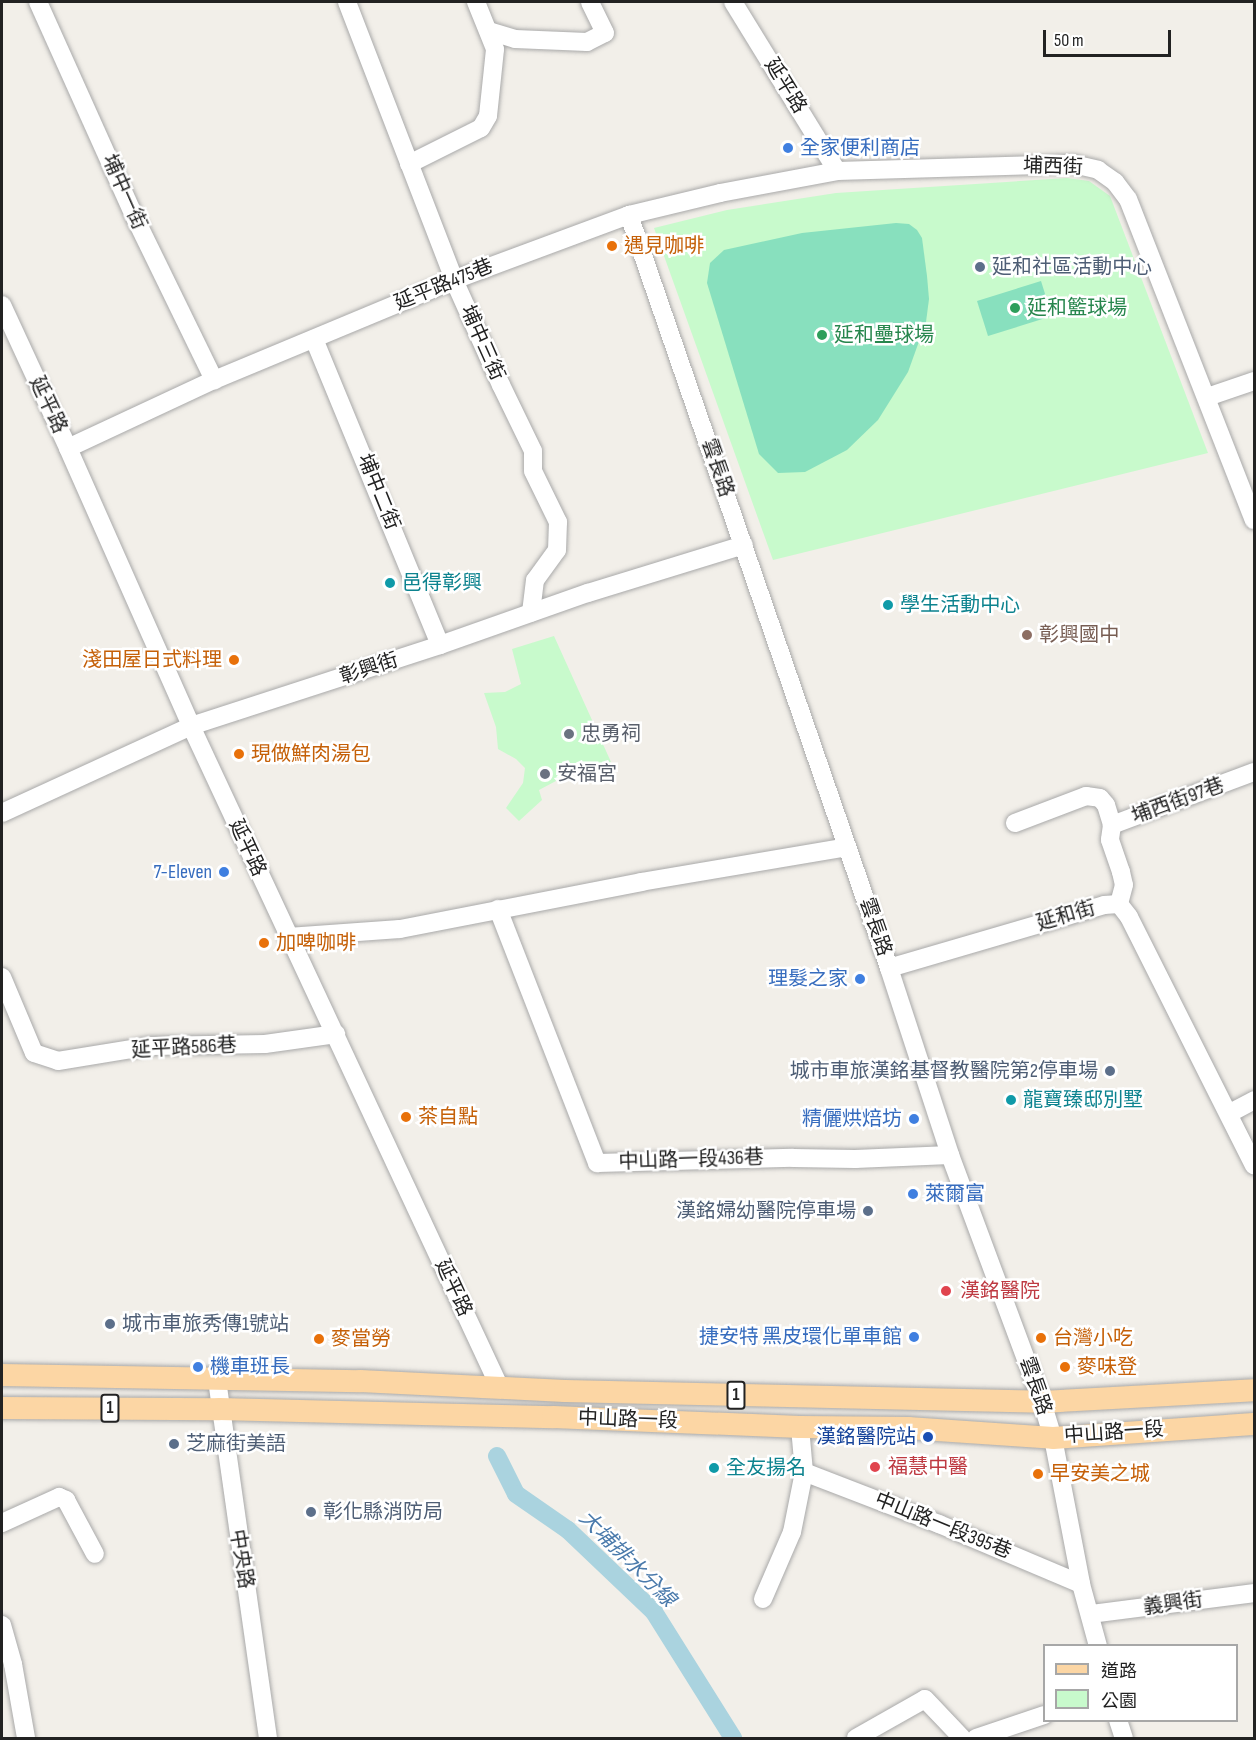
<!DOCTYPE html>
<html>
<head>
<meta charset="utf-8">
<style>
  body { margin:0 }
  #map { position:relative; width:1256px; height:1740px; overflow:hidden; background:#f2efe9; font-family:"Sofia Sans Condensed","Noto Sans TC",sans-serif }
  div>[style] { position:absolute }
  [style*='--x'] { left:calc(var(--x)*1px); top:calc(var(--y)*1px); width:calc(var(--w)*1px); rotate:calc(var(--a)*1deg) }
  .park>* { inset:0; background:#c8facc }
  .pitch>* { inset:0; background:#88e0be }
  .canal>* { height:18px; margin:-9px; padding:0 9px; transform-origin:9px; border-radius:9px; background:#aad3df }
  .roads { filter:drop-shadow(0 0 2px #a9a9a9) drop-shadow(0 0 2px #a9a9a9) }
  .minor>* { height:18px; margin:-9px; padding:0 9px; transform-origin:9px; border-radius:9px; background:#fff }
  .major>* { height:22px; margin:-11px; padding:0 11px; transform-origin:11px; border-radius:11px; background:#fcd6a4 }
  .dots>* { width:16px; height:16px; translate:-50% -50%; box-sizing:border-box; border:3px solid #fff; border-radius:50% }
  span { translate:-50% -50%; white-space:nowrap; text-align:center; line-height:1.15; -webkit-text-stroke:5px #fff; paint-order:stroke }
  .shield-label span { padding:2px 4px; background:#fff; border:2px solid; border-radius:4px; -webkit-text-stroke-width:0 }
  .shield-label { font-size:18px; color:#222; font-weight:700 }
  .street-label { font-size:20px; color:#222 }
  .shop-label { font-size:20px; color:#366cbe }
  .left { translate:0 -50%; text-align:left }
  .right { translate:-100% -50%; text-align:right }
  .food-label { font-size:20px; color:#c56008 }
  .service-label { font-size:20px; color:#4e5e75 }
  .leisure-label { font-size:20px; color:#27864d }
  .culture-label { font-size:20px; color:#0d838f }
  .education-label { font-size:20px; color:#785e54 }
  .worship-label { font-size:20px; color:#5b616d }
  .health-label { font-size:20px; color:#be3a42 }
  .transit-label { font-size:20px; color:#164399 }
  .water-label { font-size:21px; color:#4a7aab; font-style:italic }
  .frame { position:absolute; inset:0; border:3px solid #222; pointer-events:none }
  .legend { position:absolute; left:1043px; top:1644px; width:195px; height:78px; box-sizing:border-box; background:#fff; border:2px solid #a7a7a7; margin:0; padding:8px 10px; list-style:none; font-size:18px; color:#222 }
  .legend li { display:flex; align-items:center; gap:12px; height:30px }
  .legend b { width:30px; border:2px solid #a7a7a7 }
  .scale { position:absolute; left:1043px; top:30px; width:128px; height:27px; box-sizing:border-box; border:3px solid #222; border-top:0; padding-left:8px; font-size:18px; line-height:21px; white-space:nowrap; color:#222; -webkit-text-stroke:4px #fff; paint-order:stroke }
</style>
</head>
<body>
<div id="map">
  <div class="park">
    <i style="clip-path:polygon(1067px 178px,1089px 181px,1110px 196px,1208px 453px,773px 560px,654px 228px,727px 210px,836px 193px)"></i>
    <i style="clip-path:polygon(554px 636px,611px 762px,582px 776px,571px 773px,539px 790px,542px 800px,519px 821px,506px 808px,523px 783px,525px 768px,516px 759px,498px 749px,496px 727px,484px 693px,505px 692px,521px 684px,512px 649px)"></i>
  </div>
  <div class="pitch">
    <i style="clip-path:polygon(896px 223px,909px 224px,917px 230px,922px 238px,927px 276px,929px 299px,926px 322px,908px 372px,878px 420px,847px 450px,805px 472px,778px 473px,759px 454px,707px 283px,710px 263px,724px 250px,802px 233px)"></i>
    <i style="clip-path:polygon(1041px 281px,1052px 316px,988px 336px,977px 301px)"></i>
  </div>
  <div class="canal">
    <i style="--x:497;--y:1456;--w:42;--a:63.4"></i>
    <i style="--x:516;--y:1494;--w:63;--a:34.7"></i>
    <i style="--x:568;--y:1530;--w:119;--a:43.6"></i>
    <i style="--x:654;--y:1612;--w:149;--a:57.9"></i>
  </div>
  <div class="roads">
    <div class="minor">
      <i style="--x:38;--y:2;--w:243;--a:65.8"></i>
      <i style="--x:138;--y:224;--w:174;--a:64"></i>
      <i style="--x:347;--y:2;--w:298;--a:68.9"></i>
      <i style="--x:454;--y:280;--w:115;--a:65.9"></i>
      <i style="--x:501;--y:385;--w:73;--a:64.1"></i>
      <i style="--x:533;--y:451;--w:20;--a:90"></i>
      <i style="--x:533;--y:471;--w:57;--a:63.9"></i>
      <i style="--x:558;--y:522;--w:28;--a:92"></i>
      <i style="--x:557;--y:550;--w:37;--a:126"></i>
      <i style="--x:535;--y:580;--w:33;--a:97"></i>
      <i style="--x:733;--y:2;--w:198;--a:58.4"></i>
      <i style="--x:489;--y:31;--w:27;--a:17"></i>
      <i style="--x:515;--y:39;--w:72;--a:2.4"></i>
      <i style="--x:587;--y:42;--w:20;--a:-27"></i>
      <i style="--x:605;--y:33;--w:34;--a:-116"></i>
      <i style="--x:409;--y:164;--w:80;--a:-26.6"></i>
      <i style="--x:481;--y:128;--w:14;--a:-60"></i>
      <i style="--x:488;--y:116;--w:67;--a:-84"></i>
      <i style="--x:495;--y:49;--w:51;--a:-112"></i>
      <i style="--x:629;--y:215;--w:797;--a:70.95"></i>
      <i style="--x:889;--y:968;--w:197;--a:71.9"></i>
      <i style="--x:950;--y:1155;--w:264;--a:69.6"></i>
      <i style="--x:1042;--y:1402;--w:38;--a:73"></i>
      <i style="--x:1053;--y:1438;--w:149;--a:79.1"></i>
      <i style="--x:1081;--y:1584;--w:64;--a:74.7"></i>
      <i style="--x:2;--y:305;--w:157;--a:65.2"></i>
      <i style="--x:68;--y:448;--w:304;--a:66.1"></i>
      <i style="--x:191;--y:726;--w:731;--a:64.98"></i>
      <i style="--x:314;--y:339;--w:331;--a:67.6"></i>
      <i style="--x:1207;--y:397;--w:50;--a:-18.8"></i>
      <i style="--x:68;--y:448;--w:161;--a:-25"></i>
      <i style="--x:214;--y:380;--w:260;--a:-22.6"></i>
      <i style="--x:454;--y:280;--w:187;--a:-20.4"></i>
      <i style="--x:629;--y:215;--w:94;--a:-13.6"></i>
      <i style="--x:720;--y:193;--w:119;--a:-10.6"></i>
      <i style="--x:837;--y:171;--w:236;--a:-1.7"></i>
      <i style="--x:1073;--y:164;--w:26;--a:13"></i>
      <i style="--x:1098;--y:170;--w:21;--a:35"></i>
      <i style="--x:1115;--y:182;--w:21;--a:53"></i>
      <i style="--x:1128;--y:199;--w:345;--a:68.6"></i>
      <i style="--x:2;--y:813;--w:208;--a:-24.7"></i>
      <i style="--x:191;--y:726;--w:262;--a:-18"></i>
      <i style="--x:440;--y:645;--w:157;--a:-19.4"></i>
      <i style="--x:588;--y:593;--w:163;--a:-17.1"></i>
      <i style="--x:1015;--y:823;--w:76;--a:-20.8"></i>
      <i style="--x:1086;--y:796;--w:14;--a:8"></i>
      <i style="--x:1100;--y:798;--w:9;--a:49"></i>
      <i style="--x:1106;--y:805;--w:21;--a:73"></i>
      <i style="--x:1112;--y:825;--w:15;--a:98"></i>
      <i style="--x:1110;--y:840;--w:34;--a:71"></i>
      <i style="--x:1121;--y:872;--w:13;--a:77"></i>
      <i style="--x:1124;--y:885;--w:20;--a:105"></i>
      <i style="--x:1112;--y:825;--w:152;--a:-20.5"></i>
      <i style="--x:498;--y:909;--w:273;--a:68.7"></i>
      <i style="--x:597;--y:1163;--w:196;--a:-1.5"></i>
      <i style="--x:793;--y:1158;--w:62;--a:0.9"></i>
      <i style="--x:855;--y:1159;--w:95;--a:-2.4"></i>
      <i style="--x:288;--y:937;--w:112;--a:-4.1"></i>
      <i style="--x:400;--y:929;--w:246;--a:-11"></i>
      <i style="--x:641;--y:882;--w:209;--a:-9.6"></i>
      <i style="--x:889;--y:968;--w:224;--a:-16.3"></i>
      <i style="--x:1104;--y:905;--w:15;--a:-4"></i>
      <i style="--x:1119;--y:904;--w:16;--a:52"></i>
      <i style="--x:1129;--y:917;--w:278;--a:63.3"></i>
      <i style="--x:2;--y:977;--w:82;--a:67.2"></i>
      <i style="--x:34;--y:1053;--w:25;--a:18"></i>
      <i style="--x:58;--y:1061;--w:94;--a:-9.2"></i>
      <i style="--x:151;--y:1046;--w:114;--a:-1"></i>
      <i style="--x:265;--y:1044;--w:72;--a:-8"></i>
      <i style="--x:1230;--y:1113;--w:27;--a:-28"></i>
      <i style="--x:217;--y:1380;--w:362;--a:81.9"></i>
      <i style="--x:804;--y:1472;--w:145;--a:21.1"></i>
      <i style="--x:939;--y:1524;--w:154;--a:22.9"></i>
      <i style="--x:2;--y:1523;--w:63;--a:-24.5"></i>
      <i style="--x:59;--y:1497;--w:8;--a:23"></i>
      <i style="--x:66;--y:1500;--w:61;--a:61.8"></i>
      <i style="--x:763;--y:1599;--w:73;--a:-66.6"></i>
      <i style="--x:792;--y:1532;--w:61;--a:-78.7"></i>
      <i style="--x:804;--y:1472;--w:45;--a:-95.1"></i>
      <i style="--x:1091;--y:1614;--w:164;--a:-7.3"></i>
      <i style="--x:2;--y:1625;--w:41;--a:74.2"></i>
      <i style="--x:13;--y:1664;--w:75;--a:80"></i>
      <i style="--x:1118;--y:1720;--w:19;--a:72"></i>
      <i style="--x:856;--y:1738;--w:79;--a:-29.5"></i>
      <i style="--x:925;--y:1699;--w:54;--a:46.5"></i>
      <i style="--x:976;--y:1738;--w:72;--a:-18.7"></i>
    </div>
    <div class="major">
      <i style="--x:2;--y:1375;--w:358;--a:1"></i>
      <i style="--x:360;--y:1381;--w:205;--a:2.8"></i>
      <i style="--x:565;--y:1391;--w:477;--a:1.3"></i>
      <i style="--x:1042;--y:1402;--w:212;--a:-3.2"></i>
      <i style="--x:2;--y:1408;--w:217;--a:0.3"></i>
      <i style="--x:219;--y:1409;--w:334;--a:1.4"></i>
      <i style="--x:553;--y:1417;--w:247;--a:2.3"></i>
      <i style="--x:800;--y:1427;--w:108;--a:0.5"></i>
      <i style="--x:908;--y:1428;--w:145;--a:3.9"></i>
      <i style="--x:1053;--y:1438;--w:201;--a:-4"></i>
    </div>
  </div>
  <div class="dots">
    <i style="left:788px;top:148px;background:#3f7fe0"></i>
    <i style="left:612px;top:246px;background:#e8710a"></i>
    <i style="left:980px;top:267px;background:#5c6f8a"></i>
    <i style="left:1015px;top:308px;background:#2e9e5b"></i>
    <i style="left:822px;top:335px;background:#2e9e5b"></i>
    <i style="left:390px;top:583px;background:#0f9aa8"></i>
    <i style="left:888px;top:605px;background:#0f9aa8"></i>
    <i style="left:1027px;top:635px;background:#8d6e63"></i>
    <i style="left:234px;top:660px;background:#e8710a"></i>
    <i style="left:569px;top:734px;background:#6b7280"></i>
    <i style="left:239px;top:754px;background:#e8710a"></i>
    <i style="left:545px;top:774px;background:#6b7280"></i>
    <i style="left:224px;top:872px;background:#3f7fe0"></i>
    <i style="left:264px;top:943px;background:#e8710a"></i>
    <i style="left:860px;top:979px;background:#3f7fe0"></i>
    <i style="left:1110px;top:1071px;background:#5c6f8a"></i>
    <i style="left:1011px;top:1100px;background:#0f9aa8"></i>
    <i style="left:406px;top:1117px;background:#e8710a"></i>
    <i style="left:914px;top:1119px;background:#3f7fe0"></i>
    <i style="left:913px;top:1194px;background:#3f7fe0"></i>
    <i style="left:868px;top:1211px;background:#5c6f8a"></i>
    <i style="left:946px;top:1291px;background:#e0444e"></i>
    <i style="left:110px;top:1324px;background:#5c6f8a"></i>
    <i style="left:914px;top:1337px;background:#3f7fe0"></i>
    <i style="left:1041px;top:1338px;background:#e8710a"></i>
    <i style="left:319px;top:1339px;background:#e8710a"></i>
    <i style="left:198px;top:1367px;background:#3f7fe0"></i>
    <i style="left:1065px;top:1367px;background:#e8710a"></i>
    <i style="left:928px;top:1437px;background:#1a4fb4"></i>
    <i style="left:174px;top:1444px;background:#5c6f8a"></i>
    <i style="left:875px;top:1467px;background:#e0444e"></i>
    <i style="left:714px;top:1468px;background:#0f9aa8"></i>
    <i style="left:1038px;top:1474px;background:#e8710a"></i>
    <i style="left:311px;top:1512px;background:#5c6f8a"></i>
  </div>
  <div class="shield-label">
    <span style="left:736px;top:1395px">1</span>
    <span style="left:110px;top:1408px">1</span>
  </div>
  <div class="street-label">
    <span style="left:785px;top:86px;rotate:58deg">延平路</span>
    <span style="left:1053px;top:167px;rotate:2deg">埔西街</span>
    <span style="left:124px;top:192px;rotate:66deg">埔中一街</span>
    <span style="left:444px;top:285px;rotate:-22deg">延平路475巷</span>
    <span style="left:482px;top:343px;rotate:66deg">埔中三街</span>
    <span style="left:48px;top:405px;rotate:65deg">延平路</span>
    <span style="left:717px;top:468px;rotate:71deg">雲長路</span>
    <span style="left:378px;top:492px;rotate:68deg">埔中二街</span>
    <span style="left:369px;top:669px;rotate:-18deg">彰興街</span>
    <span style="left:1178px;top:801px;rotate:-20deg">埔西街97巷</span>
    <span style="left:247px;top:848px;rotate:65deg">延平路</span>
    <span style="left:1066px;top:916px;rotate:-16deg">延和街</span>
    <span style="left:875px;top:927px;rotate:71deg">雲長路</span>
    <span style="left:184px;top:1048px;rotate:-3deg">延平路586巷</span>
    <span style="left:691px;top:1160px;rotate:-2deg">中山路一段436巷</span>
    <span style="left:453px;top:1288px;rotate:65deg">延平路</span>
    <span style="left:1035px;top:1386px;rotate:71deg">雲長路</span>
    <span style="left:628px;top:1420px;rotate:2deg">中山路一段</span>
    <span style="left:1114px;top:1433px;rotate:-4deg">中山路一段</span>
    <span style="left:943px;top:1526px;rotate:22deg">中山路一段395巷</span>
    <span style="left:241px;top:1559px;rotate:81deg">中央路</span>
    <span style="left:1173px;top:1604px;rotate:-8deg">義興街</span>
  </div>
  <div class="shop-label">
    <span class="left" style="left:800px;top:148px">全家便利商店</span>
    <span class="right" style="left:212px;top:872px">7-Eleven</span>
    <span class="right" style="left:848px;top:979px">理髮之家</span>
    <span class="right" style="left:902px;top:1119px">精儷烘焙坊</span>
    <span class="left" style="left:925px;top:1194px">萊爾富</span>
    <span class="right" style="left:902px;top:1337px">捷安特 黑皮環化單車館</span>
    <span class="left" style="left:210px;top:1367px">機車班長</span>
  </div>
  <div class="food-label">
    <span class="left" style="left:624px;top:246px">遇見咖啡</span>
    <span class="right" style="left:222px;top:660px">淺田屋日式料理</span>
    <span class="left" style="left:251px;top:754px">現做鮮肉湯包</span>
    <span class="left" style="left:276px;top:943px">加啤咖啡</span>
    <span class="left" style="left:418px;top:1117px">茶自點</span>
    <span class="left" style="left:1053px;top:1338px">台灣小吃</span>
    <span class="left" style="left:331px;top:1339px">麥當勞</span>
    <span class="left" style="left:1077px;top:1367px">麥味登</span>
    <span class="left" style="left:1050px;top:1474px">早安美之城</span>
  </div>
  <div class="service-label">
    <span class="left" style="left:992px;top:267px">延和社區活動中心</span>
    <span class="right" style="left:1098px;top:1071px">城市車旅漢銘基督教醫院第2停車場</span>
    <span class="right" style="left:856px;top:1211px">漢銘婦幼醫院停車場</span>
    <span class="left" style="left:122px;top:1324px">城市車旅秀傳1號站</span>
    <span class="left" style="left:186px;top:1444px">芝麻街美語</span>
    <span class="left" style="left:323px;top:1512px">彰化縣消防局</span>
  </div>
  <div class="leisure-label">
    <span class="left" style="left:1027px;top:308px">延和籃球場</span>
    <span class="left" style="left:834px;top:335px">延和壘球場</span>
  </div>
  <div class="culture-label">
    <span class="left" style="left:402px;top:583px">邑得彰興</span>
    <span class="left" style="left:900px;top:605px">學生活動中心</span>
    <span class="left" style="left:1023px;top:1100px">龍寶臻邸別墅</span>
    <span class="left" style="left:726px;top:1468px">全友揚名</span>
  </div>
  <div class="education-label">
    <span class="left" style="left:1039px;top:635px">彰興國中</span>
  </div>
  <div class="worship-label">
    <span class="left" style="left:581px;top:734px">忠勇祠</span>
    <span class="left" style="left:557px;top:774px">安福宮</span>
  </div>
  <div class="health-label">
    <span class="left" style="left:960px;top:1291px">漢銘醫院</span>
    <span class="left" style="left:888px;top:1467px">福慧中醫</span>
  </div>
  <div class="transit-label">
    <span class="right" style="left:916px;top:1437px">漢銘醫院站</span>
  </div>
  <div class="water-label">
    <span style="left:627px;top:1559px;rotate:45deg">大埔排水分線</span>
  </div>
  <div class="frame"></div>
  <ul class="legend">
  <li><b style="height:8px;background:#fcd6a4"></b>道路</li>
  <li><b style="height:16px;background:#c8facc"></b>公園</li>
  </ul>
  <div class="scale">50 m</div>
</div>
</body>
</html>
